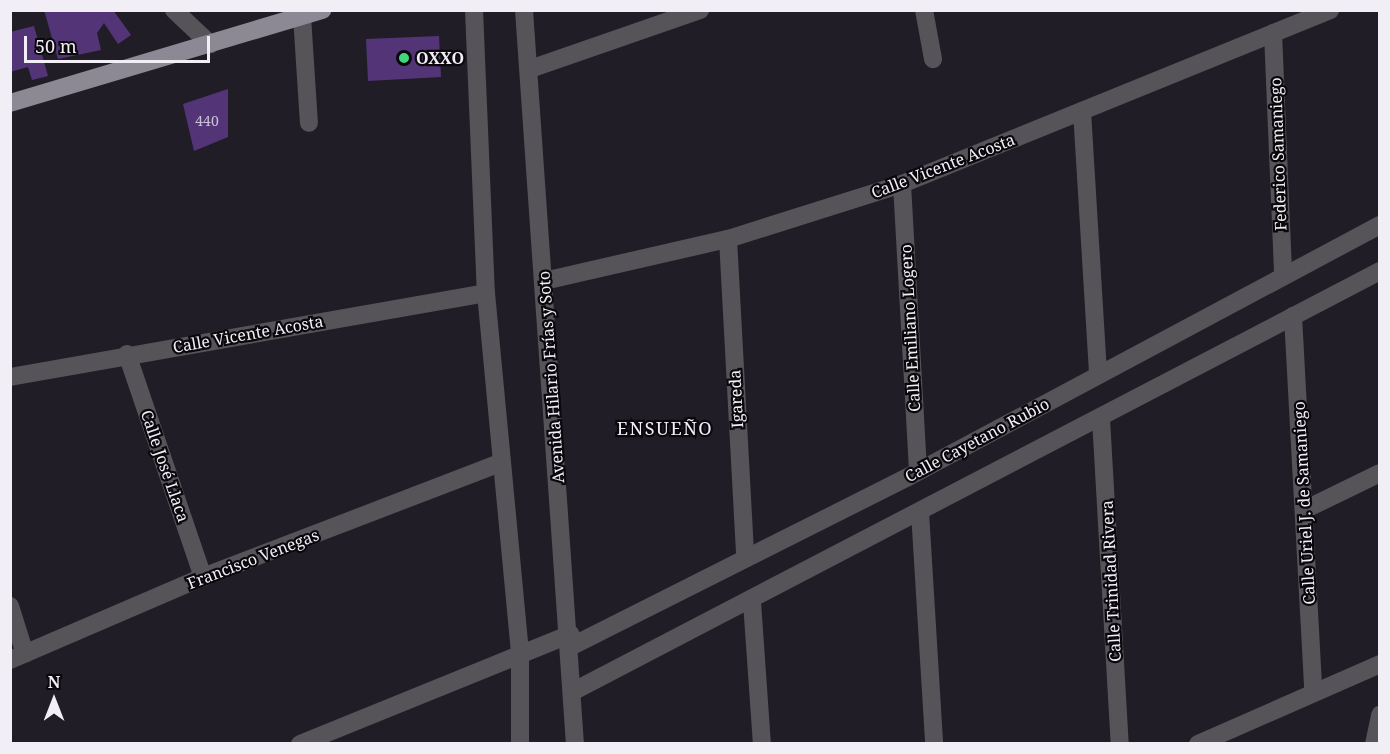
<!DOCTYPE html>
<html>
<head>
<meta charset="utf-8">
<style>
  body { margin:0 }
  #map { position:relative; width:1390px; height:754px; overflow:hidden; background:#211d27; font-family:"Noto Serif",serif }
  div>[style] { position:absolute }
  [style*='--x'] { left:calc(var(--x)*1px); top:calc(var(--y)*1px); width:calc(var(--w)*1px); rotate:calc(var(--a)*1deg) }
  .building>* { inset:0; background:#533577 }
  .minor>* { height:18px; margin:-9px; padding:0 9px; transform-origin:9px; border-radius:9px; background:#565459 }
  .major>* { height:18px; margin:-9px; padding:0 9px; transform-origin:9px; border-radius:9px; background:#8c8894 }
  .dots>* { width:16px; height:16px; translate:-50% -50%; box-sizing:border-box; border:3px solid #0a080d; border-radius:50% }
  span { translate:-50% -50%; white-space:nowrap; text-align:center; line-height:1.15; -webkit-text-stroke:4.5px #0a080d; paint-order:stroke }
  .number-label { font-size:14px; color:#cac0d6 }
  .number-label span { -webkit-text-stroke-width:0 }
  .poi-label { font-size:16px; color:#f1eef5; font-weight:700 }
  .left { translate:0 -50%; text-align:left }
  .street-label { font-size:16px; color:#f1eef5 }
  .neighbourhood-label { font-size:18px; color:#f1eef5; letter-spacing:1.5px }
  .frame { position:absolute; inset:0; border:12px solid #f1eef5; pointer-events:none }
  .north { position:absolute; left:24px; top:670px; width:60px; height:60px; -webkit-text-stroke:4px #0a080d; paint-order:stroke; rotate:0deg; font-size:16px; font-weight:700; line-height:24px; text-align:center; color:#f1eef5 }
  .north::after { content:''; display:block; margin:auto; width:21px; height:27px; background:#f1eef5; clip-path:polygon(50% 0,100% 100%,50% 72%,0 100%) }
  .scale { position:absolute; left:24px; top:36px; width:186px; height:27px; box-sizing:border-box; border:3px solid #f1eef5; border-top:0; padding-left:8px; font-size:18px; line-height:21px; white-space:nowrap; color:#f1eef5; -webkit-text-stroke:4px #0a080d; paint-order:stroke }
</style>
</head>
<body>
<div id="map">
  <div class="building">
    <i style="clip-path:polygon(44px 10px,113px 10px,131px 35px,118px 44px,104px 23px,97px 33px,101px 50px,58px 59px)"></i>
    <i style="clip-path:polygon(34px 26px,48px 76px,32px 80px,28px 67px,10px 72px,10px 32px)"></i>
    <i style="clip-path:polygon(439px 36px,441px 77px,368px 81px,366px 39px)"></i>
    <i style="clip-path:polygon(228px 89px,228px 137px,194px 151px,183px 104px)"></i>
  </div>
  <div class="minor">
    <i style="--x:174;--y:10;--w:50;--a:43.4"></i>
    <i style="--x:474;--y:10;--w:283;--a:87.6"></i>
    <i style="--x:486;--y:293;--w:362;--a:84.6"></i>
    <i style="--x:520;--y:653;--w:91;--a:90"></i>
    <i style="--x:524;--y:10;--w:736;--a:86.03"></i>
    <i style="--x:924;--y:10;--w:50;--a:79.6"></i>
    <i style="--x:302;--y:16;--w:107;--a:86.3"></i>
    <i style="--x:1273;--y:33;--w:242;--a:87.6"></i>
    <i style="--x:530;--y:69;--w:180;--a:-19.1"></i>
    <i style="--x:1082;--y:111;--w:264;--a:86.5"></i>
    <i style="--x:902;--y:184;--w:288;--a:86.8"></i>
    <i style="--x:728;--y:239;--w:319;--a:86.9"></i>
    <i style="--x:544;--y:281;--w:189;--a:-12.9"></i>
    <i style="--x:728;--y:239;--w:182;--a:-17.5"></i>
    <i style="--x:902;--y:184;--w:462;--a:-22.1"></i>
    <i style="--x:1293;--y:316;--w:375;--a:86.9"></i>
    <i style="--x:127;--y:354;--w:236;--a:71.2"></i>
    <i style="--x:10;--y:377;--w:483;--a:-10"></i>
    <i style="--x:1101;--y:419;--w:326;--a:86.7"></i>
    <i style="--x:1306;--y:509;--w:82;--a:-25.9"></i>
    <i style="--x:920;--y:512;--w:232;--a:86.5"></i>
    <i style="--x:752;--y:602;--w:142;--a:86"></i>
    <i style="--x:10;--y:606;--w:50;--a:72.6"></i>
    <i style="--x:570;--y:647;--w:378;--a:-26.7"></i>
    <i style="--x:908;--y:477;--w:535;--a:-28.1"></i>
    <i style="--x:10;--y:660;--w:210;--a:-23.3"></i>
    <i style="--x:203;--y:577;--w:316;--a:-21"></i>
    <i style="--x:572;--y:692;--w:911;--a:-27.52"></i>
    <i style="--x:300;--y:744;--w:292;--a:-22.1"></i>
    <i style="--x:1198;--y:744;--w:199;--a:-23.7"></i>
    <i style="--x:1374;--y:744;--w:30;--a:-78"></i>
  </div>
  <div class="major">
    <i style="--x:10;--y:103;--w:326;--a:-16.6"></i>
  </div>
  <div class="dots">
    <i style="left:404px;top:58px;background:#40d77c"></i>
  </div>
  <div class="number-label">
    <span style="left:207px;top:121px">440</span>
  </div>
  <div class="poi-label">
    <span class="left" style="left:416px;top:58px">OXXO</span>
  </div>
  <div class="street-label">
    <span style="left:1278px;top:154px;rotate:-92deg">Federico Samaniego</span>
    <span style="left:943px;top:166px;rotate:-21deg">Calle Vicente Acosta</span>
    <span style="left:910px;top:328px;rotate:-93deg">Calle Emiliano Logero</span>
    <span style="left:248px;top:334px;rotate:-10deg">Calle Vicente Acosta</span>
    <span style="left:551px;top:377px;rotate:-94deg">Avenida Hilario Frías y Soto</span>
    <span style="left:736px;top:399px;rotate:-93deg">Igareda</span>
    <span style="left:977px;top:440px;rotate:-28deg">Calle Cayetano Rubio</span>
    <span style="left:165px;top:466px;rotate:71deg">Calle José Llaca</span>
    <span style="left:1304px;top:503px;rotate:-93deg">Calle Uriel J. de Samaniego</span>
    <span style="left:253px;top:559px;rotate:-21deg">Francisco Venegas</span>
    <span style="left:1111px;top:581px;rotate:-93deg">Calle Trinidad Rivera</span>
  </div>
  <div class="neighbourhood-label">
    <span style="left:665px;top:428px">ENSUEÑO</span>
  </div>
  <div class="frame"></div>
  <div class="north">N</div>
  <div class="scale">50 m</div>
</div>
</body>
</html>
